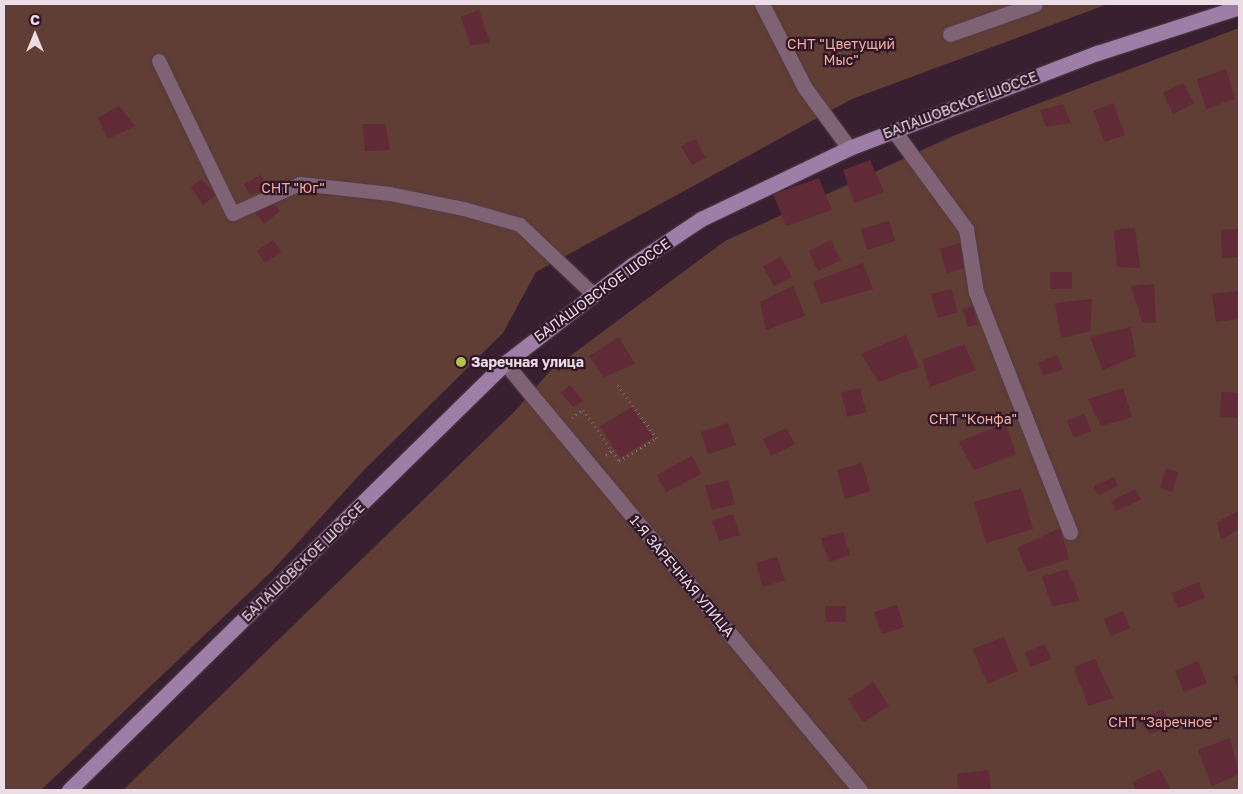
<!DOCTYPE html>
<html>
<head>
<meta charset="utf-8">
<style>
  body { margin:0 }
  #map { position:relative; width:1243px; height:794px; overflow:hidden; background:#382030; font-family:"Golos Text",sans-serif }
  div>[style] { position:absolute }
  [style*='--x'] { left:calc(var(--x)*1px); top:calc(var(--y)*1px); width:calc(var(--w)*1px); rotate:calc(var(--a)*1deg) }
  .green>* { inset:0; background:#603d35 }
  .building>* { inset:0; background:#602a37 }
  .path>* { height:3px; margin-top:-1.5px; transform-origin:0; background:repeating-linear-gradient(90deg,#7f6a78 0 1px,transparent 0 5px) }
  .roads { filter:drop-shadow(0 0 1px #503c49) drop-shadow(0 0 1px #503c49) }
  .lane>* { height:14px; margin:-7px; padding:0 7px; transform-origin:7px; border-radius:7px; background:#7f6375 }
  .street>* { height:15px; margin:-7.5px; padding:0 7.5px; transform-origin:7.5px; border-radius:7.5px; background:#7f6375 }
  .primary>* { height:15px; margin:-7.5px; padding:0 7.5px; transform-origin:7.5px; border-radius:7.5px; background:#9e7da6 }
  .dots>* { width:14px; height:14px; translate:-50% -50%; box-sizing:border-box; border:2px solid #2e1626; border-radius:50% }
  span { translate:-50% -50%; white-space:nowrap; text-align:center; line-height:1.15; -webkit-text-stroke:4.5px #2e1626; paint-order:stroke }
  .park-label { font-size:14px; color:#f4ad9c }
  .street-label { font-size:14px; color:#ecdce6 }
  .poi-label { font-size:14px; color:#ecdce6; font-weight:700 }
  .left { translate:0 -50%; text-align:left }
  .frame { position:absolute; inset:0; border:5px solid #ecdce6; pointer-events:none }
  .north { position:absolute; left:10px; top:10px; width:50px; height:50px; -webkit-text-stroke:4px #2e1626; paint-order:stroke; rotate:0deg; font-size:14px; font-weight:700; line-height:20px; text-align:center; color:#ecdce6 }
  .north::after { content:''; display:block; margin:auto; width:18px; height:22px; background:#ecdce6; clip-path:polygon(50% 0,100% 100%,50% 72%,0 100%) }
</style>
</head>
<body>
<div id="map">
  <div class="green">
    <i style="clip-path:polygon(4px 4px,1108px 4px,852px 99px,536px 272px,503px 333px,364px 470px,271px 572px,41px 790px,4px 790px)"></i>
    <i style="clip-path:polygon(1239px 28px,1239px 790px,123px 790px,514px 412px,551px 370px,725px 241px,955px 135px)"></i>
  </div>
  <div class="building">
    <i style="clip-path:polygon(479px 10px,490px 43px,470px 45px,461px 17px)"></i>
    <i style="clip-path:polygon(1226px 69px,1235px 99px,1206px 109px,1197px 79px)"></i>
    <i style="clip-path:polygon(1183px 83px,1194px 103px,1173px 114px,1163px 93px)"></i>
    <i style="clip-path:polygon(1113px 103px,1125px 135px,1105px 142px,1093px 111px)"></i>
    <i style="clip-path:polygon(1063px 104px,1071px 123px,1046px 127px,1040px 110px)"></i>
    <i style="clip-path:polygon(119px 106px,135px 126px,108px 139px,98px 118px)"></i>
    <i style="clip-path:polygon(363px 124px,385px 124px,390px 150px,365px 151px)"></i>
    <i style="clip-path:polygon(696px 139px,706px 158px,692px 165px,681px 146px)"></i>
    <i style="clip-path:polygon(870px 160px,884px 192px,854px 203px,843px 170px)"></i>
    <i style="clip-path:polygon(261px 175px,268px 189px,250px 195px,244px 184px)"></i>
    <i style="clip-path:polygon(819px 178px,832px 210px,786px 226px,773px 194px)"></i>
    <i style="clip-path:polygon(201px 179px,216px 195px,203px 205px,191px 187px)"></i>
    <i style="clip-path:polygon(272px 201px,280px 211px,264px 224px,256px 213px)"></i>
    <i style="clip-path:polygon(889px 221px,895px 241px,867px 250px,861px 229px)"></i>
    <i style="clip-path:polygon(1135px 228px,1140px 268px,1117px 267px,1114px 230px)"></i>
    <i style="clip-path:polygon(1239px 229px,1239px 257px,1222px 258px,1221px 230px)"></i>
    <i style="clip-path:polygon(273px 240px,281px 252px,265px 263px,257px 251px)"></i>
    <i style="clip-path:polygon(831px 240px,841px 260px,818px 271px,809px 251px)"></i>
    <i style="clip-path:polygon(960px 243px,968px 267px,947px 273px,940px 249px)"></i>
    <i style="clip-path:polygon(781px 257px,792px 277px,774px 286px,763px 266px)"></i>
    <i style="clip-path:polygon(863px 263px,873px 289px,821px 304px,813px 282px)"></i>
    <i style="clip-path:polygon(1050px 272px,1072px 272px,1072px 289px,1050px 289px)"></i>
    <i style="clip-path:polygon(1154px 284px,1156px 323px,1142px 322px,1131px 286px)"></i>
    <i style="clip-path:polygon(793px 286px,805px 316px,766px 330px,760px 302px)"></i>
    <i style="clip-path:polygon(951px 289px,958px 312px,938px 318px,931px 294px)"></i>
    <i style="clip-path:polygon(1239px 291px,1239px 319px,1216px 322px,1212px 294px)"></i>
    <i style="clip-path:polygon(1092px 299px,1090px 331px,1061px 338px,1055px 303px)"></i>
    <i style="clip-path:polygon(972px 306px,978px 324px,968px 327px,963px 309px)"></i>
    <i style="clip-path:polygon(1130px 327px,1136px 356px,1103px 370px,1090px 337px)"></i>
    <i style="clip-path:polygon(906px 335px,919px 367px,879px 382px,861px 354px)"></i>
    <i style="clip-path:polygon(619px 337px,635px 364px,604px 377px,589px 356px)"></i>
    <i style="clip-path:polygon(964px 344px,976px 370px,930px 387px,922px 360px)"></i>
    <i style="clip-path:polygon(1057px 355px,1063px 369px,1044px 376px,1038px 363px)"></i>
    <i style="clip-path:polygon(570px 385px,583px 401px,573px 407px,561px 393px)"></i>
    <i style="clip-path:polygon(860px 388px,866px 412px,847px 417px,841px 393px)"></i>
    <i style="clip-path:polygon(1123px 388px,1132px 417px,1101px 426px,1088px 399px)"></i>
    <i style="clip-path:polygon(1221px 392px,1239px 393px,1239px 418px,1220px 417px)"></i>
    <i style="clip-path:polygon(632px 407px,653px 437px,620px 458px,600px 426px)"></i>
    <i style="clip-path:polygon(1084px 414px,1091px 431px,1074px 438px,1067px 421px)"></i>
    <i style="clip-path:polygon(728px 423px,736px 445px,708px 454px,701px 432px)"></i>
    <i style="clip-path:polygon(1005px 423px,1016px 454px,974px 470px,959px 442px)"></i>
    <i style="clip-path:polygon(786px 428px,795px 444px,771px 456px,763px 439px)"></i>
    <i style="clip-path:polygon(692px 456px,701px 474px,666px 492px,657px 475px)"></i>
    <i style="clip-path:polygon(862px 463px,870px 491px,845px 499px,837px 470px)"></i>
    <i style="clip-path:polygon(1166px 468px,1178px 472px,1172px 492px,1160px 488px)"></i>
    <i style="clip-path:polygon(1114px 477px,1118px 486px,1098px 495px,1094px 486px)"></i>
    <i style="clip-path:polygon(728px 480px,735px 504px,712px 510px,705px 486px)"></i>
    <i style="clip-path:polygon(1021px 488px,1033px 529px,986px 543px,974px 502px)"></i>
    <i style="clip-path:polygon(1135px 489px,1141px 499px,1116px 511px,1111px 501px)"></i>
    <i style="clip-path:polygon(1239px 511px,1239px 529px,1221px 540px,1217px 522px)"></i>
    <i style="clip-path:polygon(733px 514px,740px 535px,719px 541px,712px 521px)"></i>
    <i style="clip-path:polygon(1060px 528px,1069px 559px,1028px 572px,1017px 548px)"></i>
    <i style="clip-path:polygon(843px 532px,850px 555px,829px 562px,821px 538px)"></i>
    <i style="clip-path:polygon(777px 557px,785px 580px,763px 587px,756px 563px)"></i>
    <i style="clip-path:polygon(1067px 569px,1080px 601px,1052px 606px,1042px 577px)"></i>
    <i style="clip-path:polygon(1199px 582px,1205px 598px,1178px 608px,1172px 593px)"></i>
    <i style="clip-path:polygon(897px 605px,904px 627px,882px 634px,874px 612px)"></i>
    <i style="clip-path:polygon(825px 606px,846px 606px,846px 622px,825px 622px)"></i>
    <i style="clip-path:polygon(1123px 611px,1130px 628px,1111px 636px,1104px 619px)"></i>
    <i style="clip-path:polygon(1004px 637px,1018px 671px,988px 684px,973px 649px)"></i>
    <i style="clip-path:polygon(1045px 644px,1051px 659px,1030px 667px,1025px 652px)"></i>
    <i style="clip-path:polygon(1095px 659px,1113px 698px,1088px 706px,1074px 667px)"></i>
    <i style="clip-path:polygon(1198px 661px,1207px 683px,1184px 692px,1175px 671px)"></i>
    <i style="clip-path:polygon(1239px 674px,1239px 690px,1233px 676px)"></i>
    <i style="clip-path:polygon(873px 682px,889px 706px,863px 722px,848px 699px)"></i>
    <i style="clip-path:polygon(1163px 709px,1171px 726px,1149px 734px,1140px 721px)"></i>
    <i style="clip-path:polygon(1230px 738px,1239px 774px,1212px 786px,1198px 750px)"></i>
    <i style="clip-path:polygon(1160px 769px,1171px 790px,1136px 790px,1132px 782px)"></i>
    <i style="clip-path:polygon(989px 770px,991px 790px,958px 790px,957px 774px)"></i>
  </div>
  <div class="path">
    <i style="--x:572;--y:418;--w:14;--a:-36"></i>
    <i style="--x:583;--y:410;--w:50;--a:54.7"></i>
    <i style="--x:606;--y:455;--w:7;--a:-34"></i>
    <i style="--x:612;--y:451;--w:12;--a:55"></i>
    <i style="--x:619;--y:461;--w:44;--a:-31.2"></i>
    <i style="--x:657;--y:438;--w:66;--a:-126.3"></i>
  </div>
  <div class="roads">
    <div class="lane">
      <i style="--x:159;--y:61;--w:170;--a:64.2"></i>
      <i style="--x:233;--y:214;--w:73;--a:-24.1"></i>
      <i style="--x:300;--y:184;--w:91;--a:6.3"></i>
      <i style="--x:390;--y:194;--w:76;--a:11.5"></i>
      <i style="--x:464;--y:209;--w:58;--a:15.9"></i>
      <i style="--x:520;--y:225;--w:99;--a:43.4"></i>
    </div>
    <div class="street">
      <i style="--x:762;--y:4;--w:94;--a:62.9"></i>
      <i style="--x:805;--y:88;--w:74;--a:53.7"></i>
      <i style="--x:950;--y:34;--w:90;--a:-19.4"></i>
      <i style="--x:894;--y:131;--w:122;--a:53.7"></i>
      <i style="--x:966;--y:229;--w:64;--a:81"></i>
      <i style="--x:976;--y:292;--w:258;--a:68.6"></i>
      <i style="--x:505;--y:363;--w:555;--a:50.26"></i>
    </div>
    <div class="primary">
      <i style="--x:69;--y:790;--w:610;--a:-44.4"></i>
      <i style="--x:505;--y:363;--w:160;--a:-37.7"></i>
      <i style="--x:632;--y:265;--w:83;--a:-33.7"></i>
      <i style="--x:701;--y:219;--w:164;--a:-25.6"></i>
      <i style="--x:849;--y:148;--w:266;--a:-21"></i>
      <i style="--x:1097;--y:53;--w:149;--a:-17.9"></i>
    </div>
  </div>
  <div class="dots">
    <i style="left:461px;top:362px;background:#b3c24b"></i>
  </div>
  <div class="park-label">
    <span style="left:841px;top:52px">СНТ "Цветущий<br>Мыс"</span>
    <span style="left:293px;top:188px">СНТ "Юг"</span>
    <span style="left:973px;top:419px">СНТ "Конфа"</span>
    <span style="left:1163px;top:722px">СНТ "Заречное"</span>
  </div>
  <div class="street-label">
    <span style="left:960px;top:105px;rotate:-21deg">БАЛАШОВСКОЕ ШОССЕ</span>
    <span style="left:602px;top:290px;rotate:-36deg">БАЛАШОВСКОЕ ШОССЕ</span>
    <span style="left:303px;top:562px;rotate:-44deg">БАЛАШОВСКОЕ ШОССЕ</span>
    <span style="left:682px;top:576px;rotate:50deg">1-Я ЗАРЕЧНАЯ УЛИЦА</span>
  </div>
  <div class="poi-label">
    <span class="left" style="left:471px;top:362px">Заречная улица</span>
  </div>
  <div class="frame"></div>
  <div class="north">С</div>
</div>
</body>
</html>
